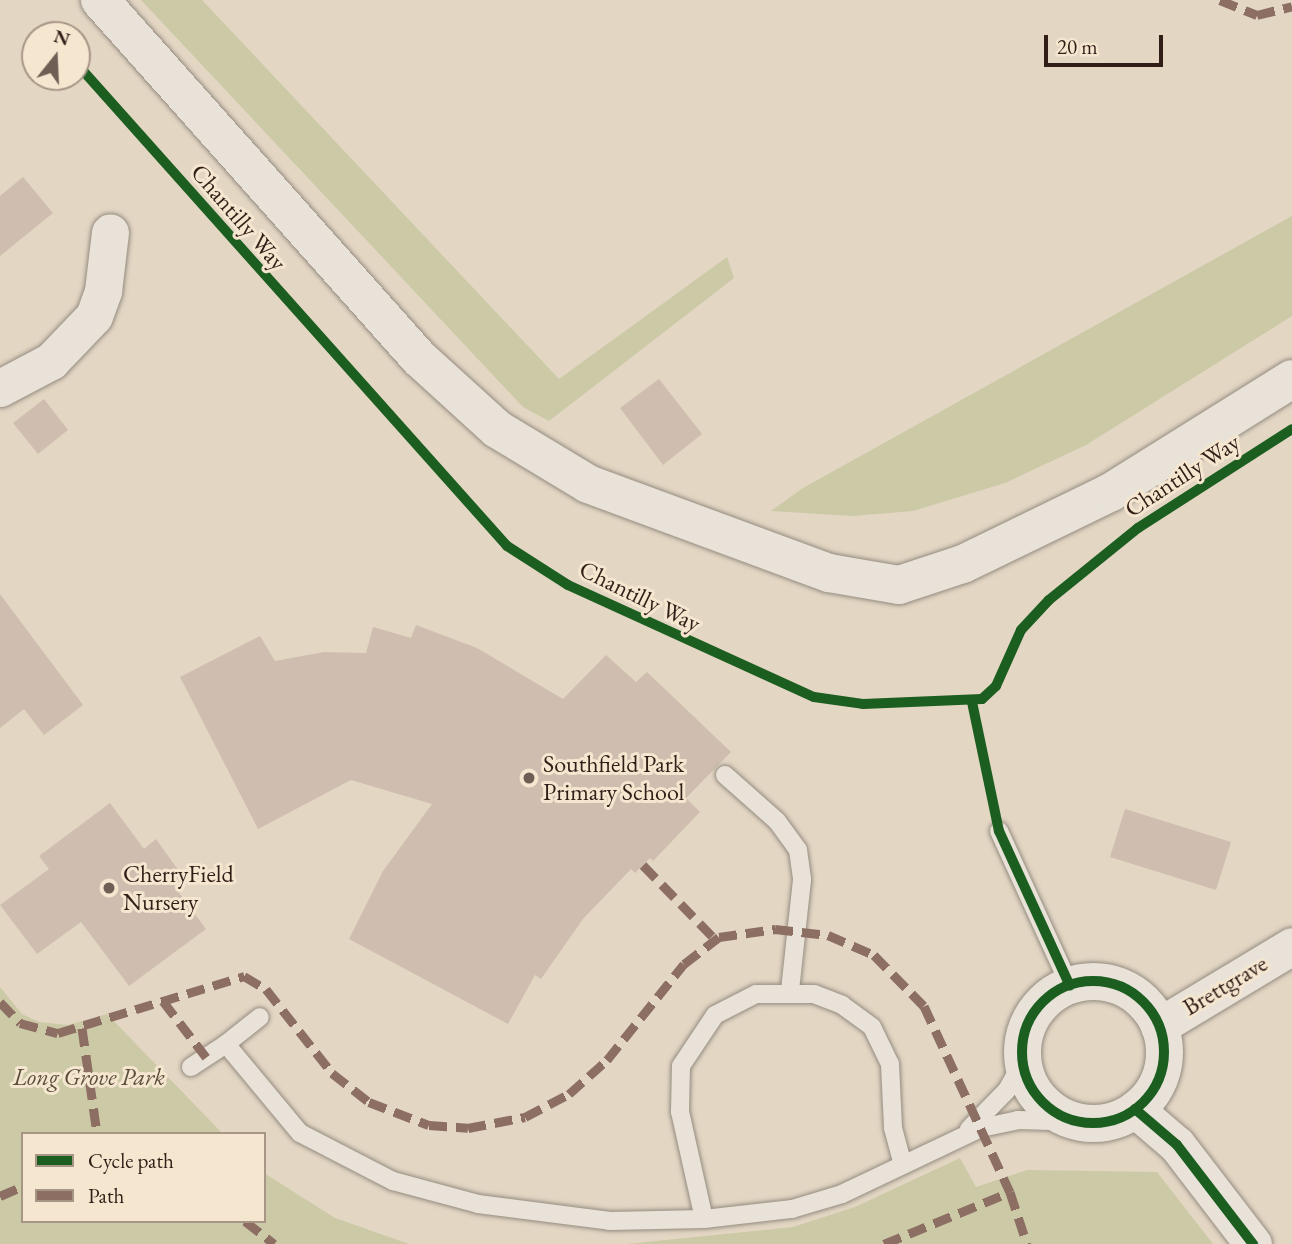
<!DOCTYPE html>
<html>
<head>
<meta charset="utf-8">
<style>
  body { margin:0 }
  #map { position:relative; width:1292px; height:1244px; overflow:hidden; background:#e3d6c3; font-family:"EB Garamond",serif }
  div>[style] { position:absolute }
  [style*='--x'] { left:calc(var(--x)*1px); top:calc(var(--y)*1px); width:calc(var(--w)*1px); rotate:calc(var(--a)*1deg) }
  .green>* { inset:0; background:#cbc9a6 }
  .building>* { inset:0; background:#cfbeaf }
  .roads { filter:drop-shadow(0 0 2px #958c80) drop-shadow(0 0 2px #958c80) }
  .service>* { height:18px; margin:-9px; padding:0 9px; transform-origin:9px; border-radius:9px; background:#e8e2d8 }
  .minor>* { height:37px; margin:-18.5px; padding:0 18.5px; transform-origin:18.5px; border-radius:18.5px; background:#e8e2d8 }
  .minor>.ring { margin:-18.5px; padding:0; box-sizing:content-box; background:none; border:37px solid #e8e2d8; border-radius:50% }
  .tertiary>* { height:38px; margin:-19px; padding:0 19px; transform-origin:19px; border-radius:19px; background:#e8e2d8 }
  .quiet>* { height:9px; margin-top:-4.5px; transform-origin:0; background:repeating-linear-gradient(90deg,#8d6e63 0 18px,transparent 0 27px) }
  .cycleway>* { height:10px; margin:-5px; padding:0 5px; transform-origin:5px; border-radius:5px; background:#1b5e20 }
  .cycleway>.ring { margin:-5px; padding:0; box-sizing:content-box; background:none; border:10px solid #1b5e20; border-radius:50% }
  .dots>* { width:19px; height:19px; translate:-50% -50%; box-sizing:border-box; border:4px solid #f5e6d0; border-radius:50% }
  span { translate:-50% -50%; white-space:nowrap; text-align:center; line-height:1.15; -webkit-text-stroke:6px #f5e6d0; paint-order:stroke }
  .street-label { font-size:24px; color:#311e17 }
  .poi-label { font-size:24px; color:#311e17 }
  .left { translate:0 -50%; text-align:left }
  .park-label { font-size:24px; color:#5a4e3b; font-style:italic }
  .legend { position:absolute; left:21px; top:1132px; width:245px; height:91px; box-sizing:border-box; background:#f5e6d0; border:2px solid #a79686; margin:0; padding:9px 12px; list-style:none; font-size:21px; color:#311e17 }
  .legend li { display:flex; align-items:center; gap:14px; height:35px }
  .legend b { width:35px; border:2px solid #a79686 }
  .north { position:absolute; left:21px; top:21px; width:70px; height:70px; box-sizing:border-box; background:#f5e6d0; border:2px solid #a79686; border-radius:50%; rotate:18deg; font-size:19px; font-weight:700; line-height:28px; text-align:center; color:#311e17 }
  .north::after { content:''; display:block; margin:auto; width:24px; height:32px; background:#6f5e53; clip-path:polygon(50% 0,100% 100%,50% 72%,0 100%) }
  .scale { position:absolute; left:1044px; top:35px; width:119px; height:32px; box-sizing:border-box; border:4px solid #311e17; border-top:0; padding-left:9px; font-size:21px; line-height:24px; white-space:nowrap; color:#311e17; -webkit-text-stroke:5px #f5e6d0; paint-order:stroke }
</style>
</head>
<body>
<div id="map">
  <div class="green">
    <i style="clip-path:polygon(141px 0,202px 0,559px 379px,727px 257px,734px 278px,549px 421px,523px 407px)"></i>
    <i style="clip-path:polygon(1292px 216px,1292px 316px,1086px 445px,1005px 483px,913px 511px,852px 516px,771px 511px,803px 488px)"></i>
    <i style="clip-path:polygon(0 987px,22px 1014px,39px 1022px,68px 1025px,107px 1014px,223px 1134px,23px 1134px,23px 1221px,264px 1221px,264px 1173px,335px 1218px,409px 1244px,0 1244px)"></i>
    <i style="clip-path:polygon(960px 1158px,976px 1187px,1027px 1170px,1157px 1172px,1213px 1244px,627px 1244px,793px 1227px,855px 1207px)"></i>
  </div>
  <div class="building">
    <i style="clip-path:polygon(23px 177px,53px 213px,0 256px,0 196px)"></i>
    <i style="clip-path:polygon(659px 379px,702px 434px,663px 465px,620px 408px)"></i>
    <i style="clip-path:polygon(44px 399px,68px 430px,38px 454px,13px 423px)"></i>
    <i style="clip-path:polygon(0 594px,83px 705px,44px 735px,24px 709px,0 728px)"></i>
    <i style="clip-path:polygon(416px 625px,477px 648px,563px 699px,606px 655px,636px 682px,647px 672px,731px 752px,686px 798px,700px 812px,653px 861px,650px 858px,635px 873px,631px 869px,583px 919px,541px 979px,535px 975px,508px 1024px,349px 939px,383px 871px,432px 804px,351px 780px,258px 829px,180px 677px,260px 636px,275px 661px,324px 652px,366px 653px,373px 627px,411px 638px)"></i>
    <i style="clip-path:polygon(110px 803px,144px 849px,156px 839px,184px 878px,174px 886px,206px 929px,129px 986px,81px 922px,37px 954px,0 905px,49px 869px,39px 856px)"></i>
    <i style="clip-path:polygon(1125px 809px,1231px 842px,1216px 890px,1110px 857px)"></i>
  </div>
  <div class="roads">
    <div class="service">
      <i style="--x:725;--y:775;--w:69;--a:41.5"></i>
      <i style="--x:777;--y:821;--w:36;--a:54"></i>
      <i style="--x:798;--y:850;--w:30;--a:82"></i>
      <i style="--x:802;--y:880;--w:112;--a:96.2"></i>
      <i style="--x:999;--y:831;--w:170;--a:65.4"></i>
      <i style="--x:226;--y:1044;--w:43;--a:-38.5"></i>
      <i style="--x:191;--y:1067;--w:42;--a:-33.3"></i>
      <i style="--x:226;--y:1044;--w:116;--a:50.3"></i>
      <i style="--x:300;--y:1133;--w:105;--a:27.3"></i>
      <i style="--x:393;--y:1181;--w:88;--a:15.1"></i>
      <i style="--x:478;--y:1204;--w:133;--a:7.3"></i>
      <i style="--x:610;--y:1221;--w:94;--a:-1.2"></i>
      <i style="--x:704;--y:1219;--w:89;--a:-6.5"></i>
      <i style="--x:792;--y:1209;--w:52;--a:-16.7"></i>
      <i style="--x:842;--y:1194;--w:154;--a:-25.4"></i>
      <i style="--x:981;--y:1128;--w:38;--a:-12"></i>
      <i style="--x:1018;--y:1120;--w:66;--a:1.7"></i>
      <i style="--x:969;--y:1129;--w:54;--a:-45.7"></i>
      <i style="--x:1007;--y:1090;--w:33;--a:-61"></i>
      <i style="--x:704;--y:1219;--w:110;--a:-102.6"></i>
      <i style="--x:680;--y:1112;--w:46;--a:-88.8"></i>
      <i style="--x:681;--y:1066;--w:61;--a:-56.3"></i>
      <i style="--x:715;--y:1015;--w:46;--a:-27.1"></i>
      <i style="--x:756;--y:994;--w:58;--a:0"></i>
      <i style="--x:814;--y:994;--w:30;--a:21"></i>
      <i style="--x:842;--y:1005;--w:37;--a:36"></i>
      <i style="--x:872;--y:1027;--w:41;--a:64.1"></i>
      <i style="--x:890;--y:1064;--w:64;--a:87.3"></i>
      <i style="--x:893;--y:1128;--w:38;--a:75"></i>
    </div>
    <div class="minor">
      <i style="--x:0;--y:388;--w:58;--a:-27.9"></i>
      <i style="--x:51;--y:361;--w:62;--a:-46.3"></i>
      <i style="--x:94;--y:316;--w:27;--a:-70"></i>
      <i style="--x:103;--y:291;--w:59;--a:-83.2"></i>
      <i class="ring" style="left:1022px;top:981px;width:105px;height:105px"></i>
      <i style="--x:1159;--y:1026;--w:155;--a:-31"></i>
      <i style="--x:1135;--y:1109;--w:55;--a:40.6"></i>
      <i style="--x:1177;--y:1145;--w:125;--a:52.5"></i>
    </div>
    <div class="tertiary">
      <i style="--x:100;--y:0;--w:480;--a:48.3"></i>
      <i style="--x:419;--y:358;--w:105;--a:42.3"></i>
      <i style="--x:497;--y:429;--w:106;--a:31.1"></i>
      <i style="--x:588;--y:484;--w:257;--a:20.3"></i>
      <i style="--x:829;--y:573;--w:71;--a:9.7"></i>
      <i style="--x:899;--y:585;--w:67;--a:-18.2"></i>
      <i style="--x:963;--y:564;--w:165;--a:-25.9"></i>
      <i style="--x:1111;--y:492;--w:213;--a:-32"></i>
    </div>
  </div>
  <div class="quiet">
    <i style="--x:1220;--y:0;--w:40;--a:22"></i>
    <i style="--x:1257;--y:15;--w:36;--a:-14"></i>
    <i style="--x:643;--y:865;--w:103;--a:45.8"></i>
    <i style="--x:163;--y:1001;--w:71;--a:52.5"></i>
    <i style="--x:0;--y:1002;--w:29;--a:46"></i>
    <i style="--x:20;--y:1023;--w:39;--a:15"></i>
    <i style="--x:58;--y:1033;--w:195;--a:-17"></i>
    <i style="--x:244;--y:976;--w:26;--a:31"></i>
    <i style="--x:266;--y:989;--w:107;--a:51.8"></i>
    <i style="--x:332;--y:1073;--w:47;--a:38.1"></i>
    <i style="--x:369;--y:1102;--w:64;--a:21"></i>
    <i style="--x:429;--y:1125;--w:39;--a:4"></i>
    <i style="--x:468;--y:1128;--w:58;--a:-10.9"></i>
    <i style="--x:525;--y:1117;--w:50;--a:-27.6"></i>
    <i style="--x:569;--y:1094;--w:51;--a:-41.8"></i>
    <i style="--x:607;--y:1060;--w:123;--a:-51.3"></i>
    <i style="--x:684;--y:964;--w:44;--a:-37.6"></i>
    <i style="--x:719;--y:937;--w:57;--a:-8.1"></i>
    <i style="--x:775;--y:929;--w:53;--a:6.5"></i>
    <i style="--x:828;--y:935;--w:50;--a:23.5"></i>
    <i style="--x:874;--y:955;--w:71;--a:45.6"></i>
    <i style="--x:924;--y:1006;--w:205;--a:65.2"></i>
    <i style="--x:1010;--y:1192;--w:55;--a:71.9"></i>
    <i style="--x:82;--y:1028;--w:107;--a:81.9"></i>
    <i style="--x:0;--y:1196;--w:25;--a:-23"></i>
    <i style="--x:245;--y:1221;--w:37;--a:38"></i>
    <i style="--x:884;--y:1244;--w:136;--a:-22.4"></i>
  </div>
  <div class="cycleway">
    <i style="--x:77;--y:64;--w:646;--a:48.26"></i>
    <i style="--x:507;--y:546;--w:72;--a:32.6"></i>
    <i style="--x:568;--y:585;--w:270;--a:24.5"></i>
    <i style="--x:814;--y:697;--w:49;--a:8.1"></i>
    <i style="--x:863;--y:704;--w:119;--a:-2.4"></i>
    <i style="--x:982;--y:699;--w:19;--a:-43"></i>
    <i style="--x:996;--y:686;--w:61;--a:-65.9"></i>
    <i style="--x:1021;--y:630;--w:41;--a:-47"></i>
    <i style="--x:1049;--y:600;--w:114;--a:-39"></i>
    <i style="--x:1138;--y:528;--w:183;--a:-32.7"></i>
    <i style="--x:972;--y:702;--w:132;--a:78.2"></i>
    <i style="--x:999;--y:831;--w:170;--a:65.4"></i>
    <i class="ring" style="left:1022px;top:981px;width:132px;height:132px"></i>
    <i style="--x:1135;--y:1109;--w:55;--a:40.6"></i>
    <i style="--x:1177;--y:1145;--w:125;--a:52.5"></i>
  </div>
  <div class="dots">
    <i style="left:529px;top:778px;background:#6f5e53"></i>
    <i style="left:109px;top:888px;background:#6f5e53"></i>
  </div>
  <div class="street-label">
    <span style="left:239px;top:217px;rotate:49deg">Chantilly Way</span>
    <span style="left:1182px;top:475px;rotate:-33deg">Chantilly Way</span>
    <span style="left:640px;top:596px;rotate:26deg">Chantilly Way</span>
    <span style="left:1225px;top:985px;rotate:-31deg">Brettgrave</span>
  </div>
  <div class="poi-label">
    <span class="left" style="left:543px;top:778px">Southfield Park<br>Primary School</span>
    <span class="left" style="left:123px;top:888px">CherryField<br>Nursery</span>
  </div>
  <div class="park-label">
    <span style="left:89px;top:1077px">Long Grove Park</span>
  </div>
  <ul class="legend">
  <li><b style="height:9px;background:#1b5e20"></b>Cycle path</li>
  <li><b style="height:9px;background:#8d6e63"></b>Path</li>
  </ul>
  <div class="north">N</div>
  <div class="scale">20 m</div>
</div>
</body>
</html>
